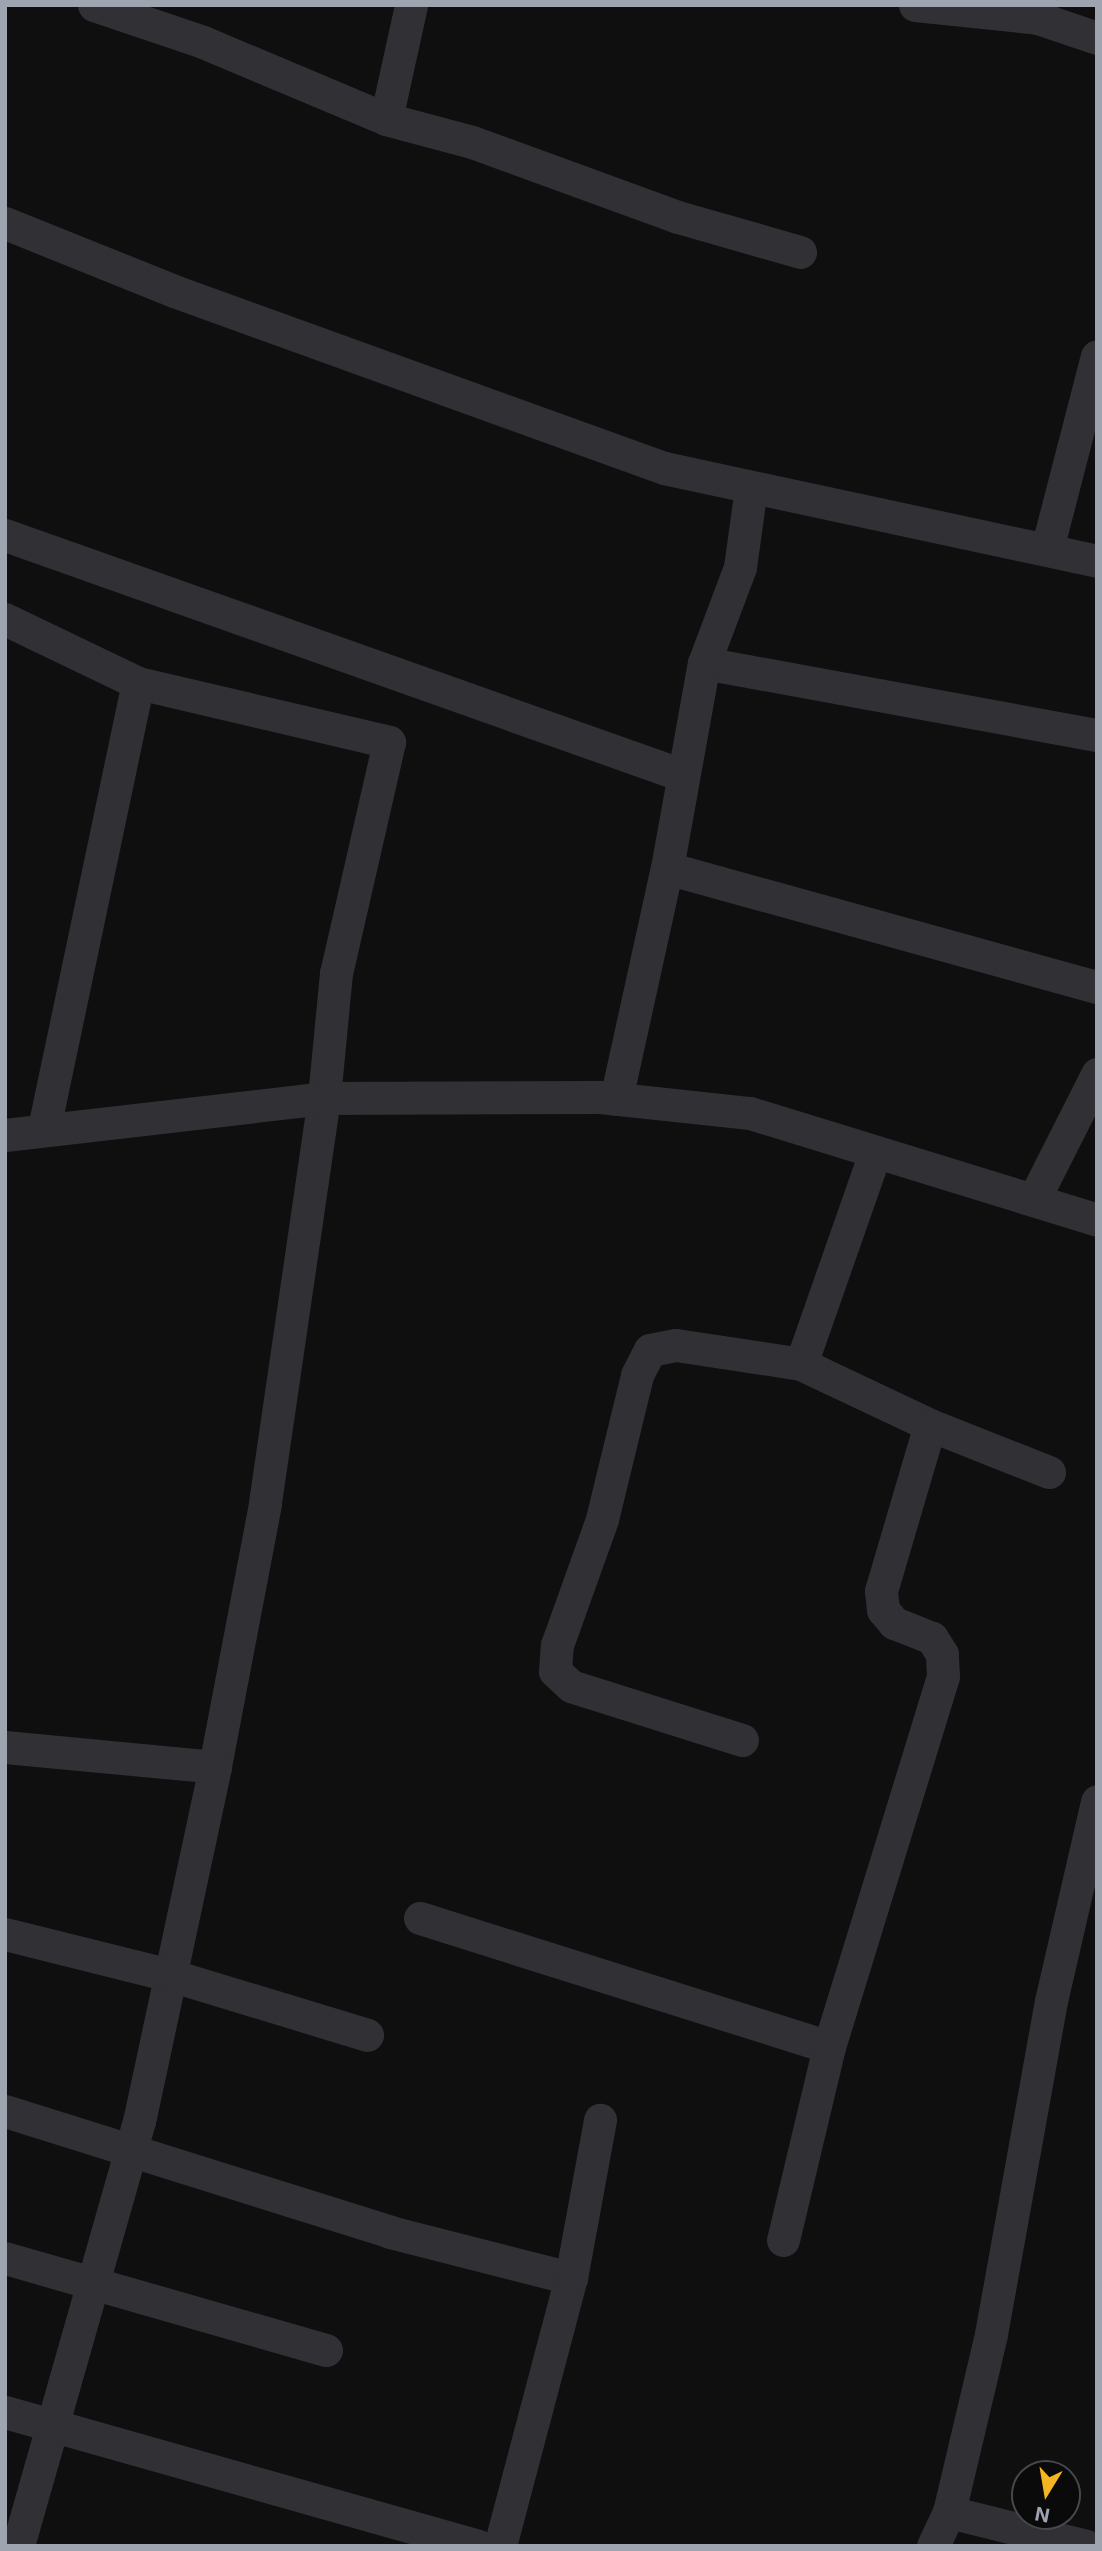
<!DOCTYPE html>
<html>
<head>
<meta charset="utf-8">
<style>
  body { margin:0 }
  #map { position:relative; width:1102px; height:2551px; overflow:hidden; background:#0f0f10; font-family:Inter,sans-serif }
  div>[style] { position:absolute }
  [style*='--x'] { left:calc(var(--x)*1px); top:calc(var(--y)*1px); width:calc(var(--w)*1px); rotate:calc(var(--a)*1deg) }
  .street>* { height:33px; margin:-16.5px; padding:0 16.5px; transform-origin:16.5px; border-radius:16.5px; background:#303035 }
  span { translate:-50% -50%; white-space:nowrap; text-align:center; line-height:1.15; -webkit-text-stroke:5px #0a0a0b; paint-order:stroke }
  .frame { position:absolute; inset:0; border:7px solid #9fa4b1; pointer-events:none }
  .north { position:absolute; left:1011px; top:2460px; width:70px; height:70px; box-sizing:border-box; background:#0a0a0b; border:2px solid #46484d; border-radius:50%; rotate:191deg; font-size:19px; font-weight:700; line-height:28px; text-align:center; color:#9fa4b1 }
  .north::after { content:''; display:block; margin:auto; width:24px; height:32px; background:#f4b523; clip-path:polygon(50% 0,100% 100%,50% 72%,0 100%) }
</style>
</head>
<body>
<div id="map">
  <div class="street">
    <i style="--x:94;--y:5;--w:115;--a:18.7"></i>
    <i style="--x:203;--y:42;--w:199;--a:22.8"></i>
    <i style="--x:386;--y:119;--w:89;--a:15"></i>
    <i style="--x:472;--y:142;--w:219;--a:20"></i>
    <i style="--x:678;--y:217;--w:127;--a:16"></i>
    <i style="--x:915;--y:5;--w:124;--a:6"></i>
    <i style="--x:1041;--y:5;--w:13;--a:103"></i>
    <i style="--x:1038;--y:18;--w:62;--a:18.7"></i>
    <i style="--x:386;--y:119;--w:117;--a:-77.6"></i>
    <i style="--x:5;--y:223;--w:182;--a:21.9"></i>
    <i style="--x:174;--y:291;--w:521;--a:19.86"></i>
    <i style="--x:664;--y:468;--w:443;--a:12.1"></i>
    <i style="--x:5;--y:535;--w:718;--a:19.52"></i>
    <i style="--x:1047;--y:549;--w:199;--a:-75.5"></i>
    <i style="--x:5;--y:619;--w:148;--a:25.7"></i>
    <i style="--x:138;--y:683;--w:258;--a:13.2"></i>
    <i style="--x:389;--y:742;--w:237;--a:102.9"></i>
    <i style="--x:336;--y:973;--w:126;--a:95.5"></i>
    <i style="--x:324;--y:1098;--w:410;--a:98.3"></i>
    <i style="--x:265;--y:1504;--w:268;--a:100.8"></i>
    <i style="--x:215;--y:1767;--w:362;--a:102.1"></i>
    <i style="--x:139;--y:2121;--w:442;--a:105.9"></i>
    <i style="--x:704;--y:663;--w:400;--a:10.4"></i>
    <i style="--x:667;--y:868;--w:446;--a:15.5"></i>
    <i style="--x:616;--y:1099;--w:237;--a:-77.6"></i>
    <i style="--x:667;--y:868;--w:208;--a:-79.8"></i>
    <i style="--x:704;--y:663;--w:103;--a:-69.4"></i>
    <i style="--x:740;--y:567;--w:80;--a:-82.1"></i>
    <i style="--x:44;--y:1128;--w:455;--a:-78.1"></i>
    <i style="--x:5;--y:1135;--w:321;--a:-6.6"></i>
    <i style="--x:324;--y:1098;--w:276;--a:-0.2"></i>
    <i style="--x:600;--y:1097;--w:151;--a:6.1"></i>
    <i style="--x:750;--y:1113;--w:363;--a:17.1"></i>
    <i style="--x:1035;--y:1197;--w:138;--a:-63.2"></i>
    <i style="--x:801;--y:1364;--w:224;--a:-70.7"></i>
    <i style="--x:742;--y:1740;--w:179;--a:-162.5"></i>
    <i style="--x:571;--y:1686;--w:22;--a:-137"></i>
    <i style="--x:555;--y:1671;--w:26;--a:-86"></i>
    <i style="--x:557;--y:1645;--w:134;--a:-70.3"></i>
    <i style="--x:602;--y:1519;--w:148;--a:-76.3"></i>
    <i style="--x:637;--y:1375;--w:28;--a:-63"></i>
    <i style="--x:650;--y:1350;--w:26;--a:-11"></i>
    <i style="--x:676;--y:1345;--w:126;--a:8.6"></i>
    <i style="--x:801;--y:1364;--w:143;--a:25.3"></i>
    <i style="--x:930;--y:1425;--w:128;--a:21.6"></i>
    <i style="--x:5;--y:1747;--w:211;--a:5.4"></i>
    <i style="--x:420;--y:1918;--w:429;--a:17.5"></i>
    <i style="--x:5;--y:1934;--w:170;--a:14"></i>
    <i style="--x:170;--y:1975;--w:206;--a:16.9"></i>
    <i style="--x:5;--y:2111;--w:404;--a:17.4"></i>
    <i style="--x:390;--y:2232;--w:187;--a:14.3"></i>
    <i style="--x:783;--y:2240;--w:198;--a:-76.6"></i>
    <i style="--x:829;--y:2047;--w:388;--a:-72.9"></i>
    <i style="--x:943;--y:1676;--w:22;--a:-93"></i>
    <i style="--x:942;--y:1654;--w:19;--a:-122"></i>
    <i style="--x:932;--y:1638;--w:41;--a:-158.5"></i>
    <i style="--x:894;--y:1623;--w:17;--a:-130"></i>
    <i style="--x:883;--y:1610;--w:19;--a:-96"></i>
    <i style="--x:881;--y:1591;--w:173;--a:-73.6"></i>
    <i style="--x:5;--y:2258;--w:334;--a:16"></i>
    <i style="--x:5;--y:2412;--w:492;--a:15.8"></i>
    <i style="--x:949;--y:2512;--w:141;--a:13.9"></i>
    <i style="--x:500;--y:2546;--w:277;--a:-75.2"></i>
    <i style="--x:571;--y:2278;--w:161;--a:-79.6"></i>
    <i style="--x:933;--y:2546;--w:38;--a:-65"></i>
    <i style="--x:949;--y:2512;--w:183;--a:-76.7"></i>
    <i style="--x:991;--y:2334;--w:338;--a:-79.8"></i>
    <i style="--x:1051;--y:2001;--w:205;--a:-77"></i>
  </div>
  <div class="frame"></div>
  <div class="north">N</div>
</div>
</body>
</html>
